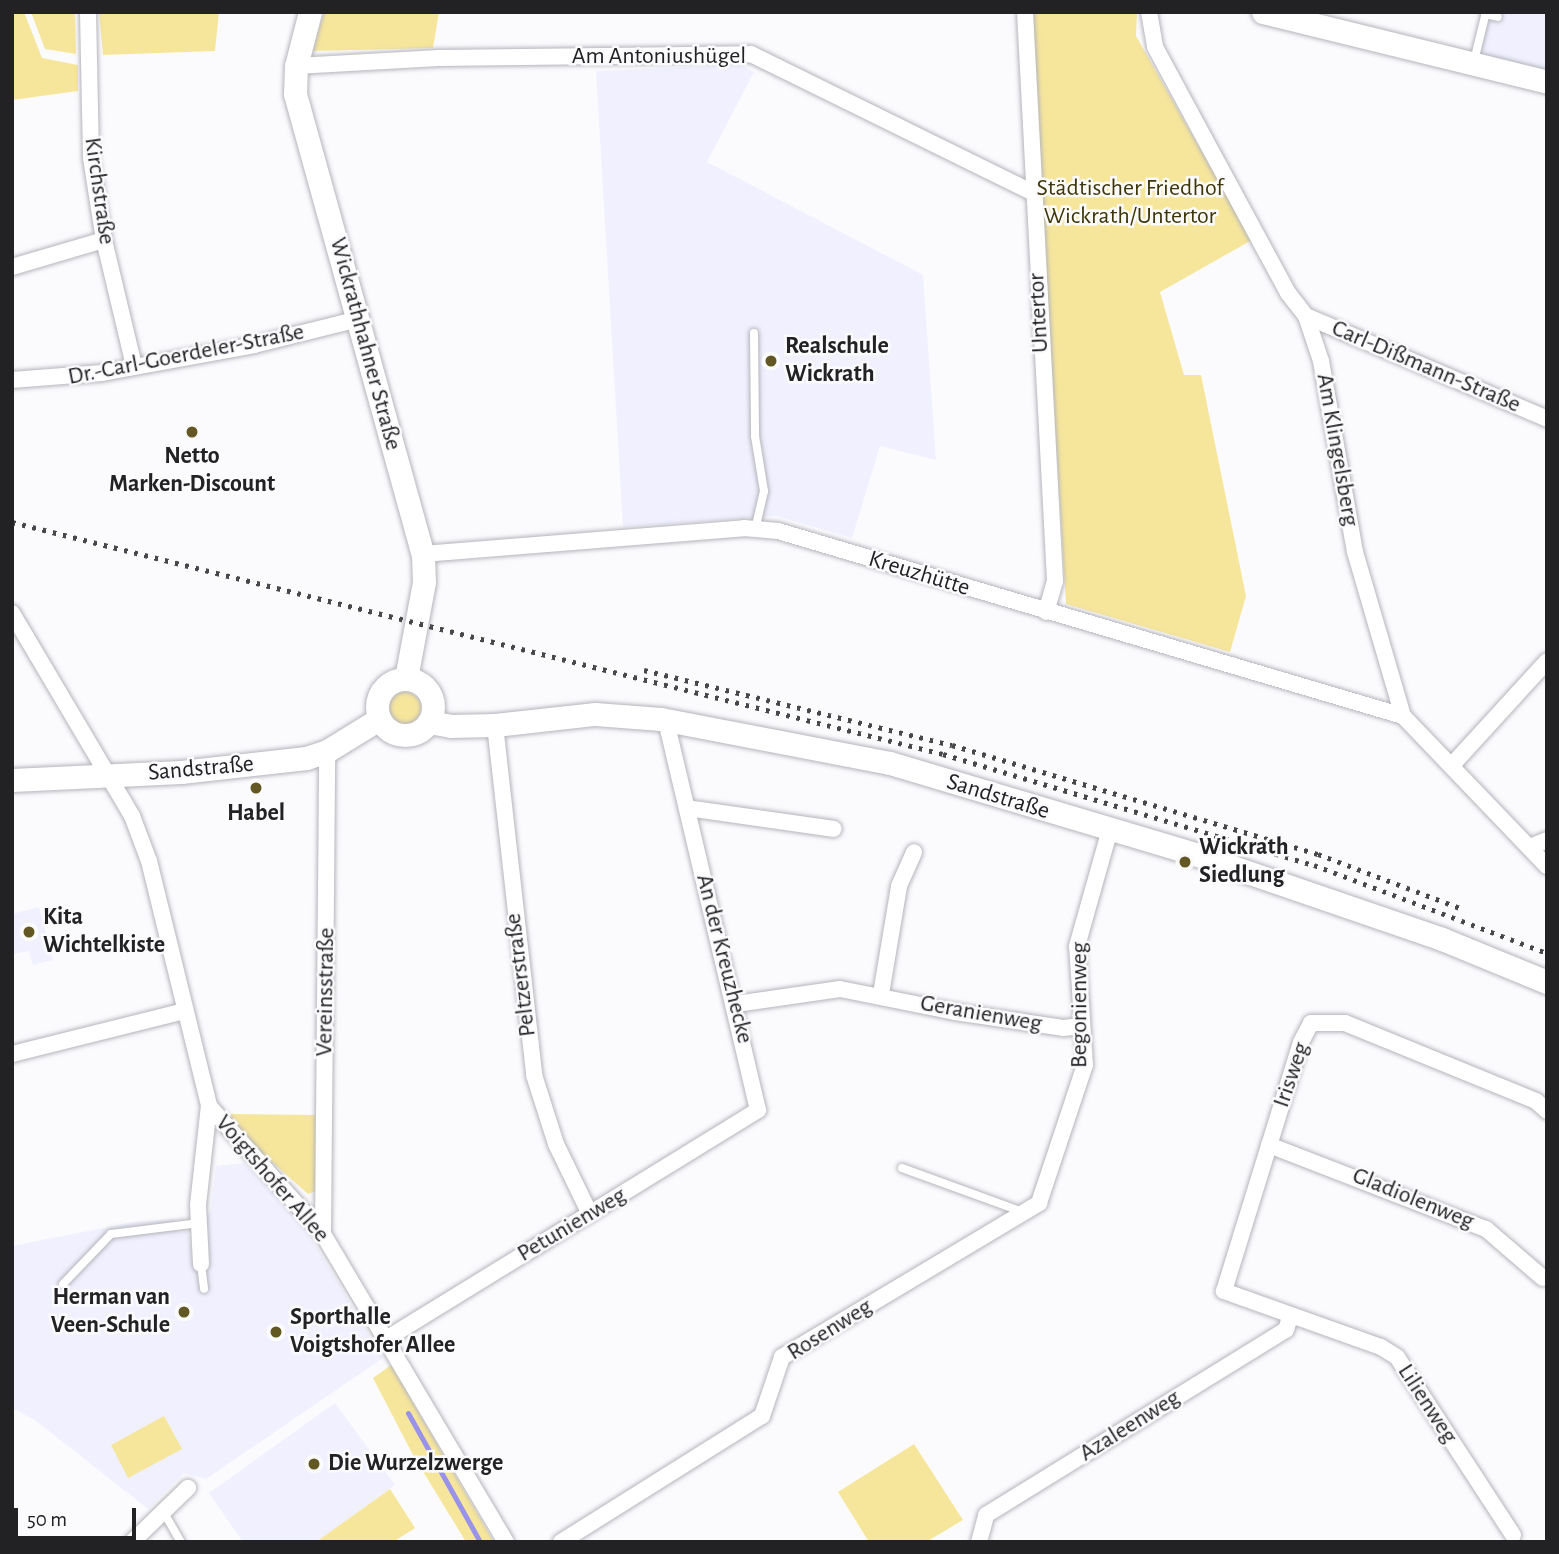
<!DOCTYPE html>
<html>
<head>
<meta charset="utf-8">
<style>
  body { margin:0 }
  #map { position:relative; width:1559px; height:1554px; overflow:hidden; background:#fbfbfe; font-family:"Alegreya Sans",sans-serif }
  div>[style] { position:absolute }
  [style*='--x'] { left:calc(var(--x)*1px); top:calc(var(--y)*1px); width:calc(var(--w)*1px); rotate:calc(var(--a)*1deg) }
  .built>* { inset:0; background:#f0f0ff }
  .green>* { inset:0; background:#f6e69c }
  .round { border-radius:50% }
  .stream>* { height:5px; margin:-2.5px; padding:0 2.5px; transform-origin:2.5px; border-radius:2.5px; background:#9892ea }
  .roads { filter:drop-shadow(0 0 2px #b4b4bb) drop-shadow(0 0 2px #b4b4bb) }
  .lane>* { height:8px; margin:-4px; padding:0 4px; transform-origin:4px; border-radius:4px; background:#fff }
  .street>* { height:16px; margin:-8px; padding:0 8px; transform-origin:8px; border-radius:8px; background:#fff }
  .secondary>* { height:23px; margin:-11.5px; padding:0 11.5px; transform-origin:11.5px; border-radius:11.5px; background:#fff }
  .secondary>.ring { margin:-11.5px; padding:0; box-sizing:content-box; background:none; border:23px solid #fff; border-radius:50% }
  .rail>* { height:5px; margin-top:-2.5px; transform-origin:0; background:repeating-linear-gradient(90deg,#48484b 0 3.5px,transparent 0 10.5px) }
  .dots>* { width:19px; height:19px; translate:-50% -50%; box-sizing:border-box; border:4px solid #fbfbfe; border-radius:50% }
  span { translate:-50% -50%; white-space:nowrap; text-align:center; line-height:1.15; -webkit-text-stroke:5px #fbfbfe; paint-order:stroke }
  .street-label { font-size:24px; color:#222225 }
  .park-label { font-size:24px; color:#3f3608 }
  .poi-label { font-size:24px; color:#222225; font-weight:700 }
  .left { translate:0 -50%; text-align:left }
  .right { translate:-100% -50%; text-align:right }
  .frame { position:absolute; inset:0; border:14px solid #222225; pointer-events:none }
  .scale { position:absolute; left:14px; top:1508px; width:122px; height:32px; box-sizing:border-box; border:4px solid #222225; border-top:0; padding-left:9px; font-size:21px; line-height:24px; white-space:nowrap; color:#222225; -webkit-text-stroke:5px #fbfbfe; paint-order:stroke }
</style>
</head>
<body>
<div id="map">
  <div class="built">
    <i style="clip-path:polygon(1483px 12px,1547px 12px,1547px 74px,1473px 54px)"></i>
    <i style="clip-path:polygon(741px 65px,754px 72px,707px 162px,923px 275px,936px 460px,880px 446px,852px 538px,776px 516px,623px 527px,596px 71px)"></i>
    <i style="clip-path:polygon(39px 907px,53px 960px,33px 965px,29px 951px,12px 954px,12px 914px)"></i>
    <i style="clip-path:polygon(244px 1163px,300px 1219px,383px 1358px,206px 1479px,184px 1473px,148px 1509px,35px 1420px,12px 1408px,12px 1246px,134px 1222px,174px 1219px,175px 1231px,188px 1232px,193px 1266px,210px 1264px,206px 1214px,210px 1214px,216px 1166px)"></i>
    <i style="clip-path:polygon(335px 1403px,395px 1485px,316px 1542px,243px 1542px,209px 1493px)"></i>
  </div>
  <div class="green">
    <i style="clip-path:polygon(12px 12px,24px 12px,42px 58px,78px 65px,78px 91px,12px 100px)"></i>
    <i style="clip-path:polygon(31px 12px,75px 12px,76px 54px,45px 49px)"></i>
    <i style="clip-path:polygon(99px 12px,219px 12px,215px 51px,103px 55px)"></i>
    <i style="clip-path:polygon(324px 12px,439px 12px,433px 48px,313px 51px)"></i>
    <i style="clip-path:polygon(1030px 12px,1137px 12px,1136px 36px,1252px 240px,1160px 292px,1184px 375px,1201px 375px,1246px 596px,1230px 652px,1066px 604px)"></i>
    <i class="round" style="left:389px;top:692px;width:32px;height:32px"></i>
    <i style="clip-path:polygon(230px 1114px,315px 1115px,316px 1191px,308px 1194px,246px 1139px)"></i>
    <i style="clip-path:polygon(391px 1365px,494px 1542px,466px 1542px,413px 1455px,373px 1378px)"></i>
    <i style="clip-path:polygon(164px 1416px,182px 1449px,128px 1478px,111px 1445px)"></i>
    <i style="clip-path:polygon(914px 1444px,963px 1520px,926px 1542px,869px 1542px,838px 1492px)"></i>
    <i style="clip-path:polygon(390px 1489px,415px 1528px,393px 1542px,316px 1542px)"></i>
  </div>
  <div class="stream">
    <i style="--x:408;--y:1413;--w:148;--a:60.8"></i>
  </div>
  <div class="roads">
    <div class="lane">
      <i style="--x:1485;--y:14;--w:13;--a:13"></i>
      <i style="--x:1474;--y:61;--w:50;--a:-76.2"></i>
      <i style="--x:754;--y:333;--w:103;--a:89.4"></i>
      <i style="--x:755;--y:436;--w:56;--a:80.7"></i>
      <i style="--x:764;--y:491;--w:39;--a:103"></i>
      <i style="--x:902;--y:1168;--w:129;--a:20"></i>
      <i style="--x:201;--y:1264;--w:25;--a:83"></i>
      <i style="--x:63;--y:1284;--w:69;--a:-46.2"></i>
      <i style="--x:111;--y:1234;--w:89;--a:-7.1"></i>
      <i style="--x:163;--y:1511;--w:36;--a:60"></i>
    </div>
    <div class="street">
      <i style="--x:88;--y:12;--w:146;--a:88.8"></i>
      <i style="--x:91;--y:158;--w:83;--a:81"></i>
      <i style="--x:104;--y:240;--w:130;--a:76.6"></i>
      <i style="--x:1025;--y:12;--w:570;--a:86.98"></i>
      <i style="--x:1055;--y:581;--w:32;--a:106"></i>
      <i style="--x:1149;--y:12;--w:36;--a:80"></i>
      <i style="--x:1155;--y:47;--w:280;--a:61.6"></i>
      <i style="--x:1288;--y:293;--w:29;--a:52"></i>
      <i style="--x:1306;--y:316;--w:47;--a:71.6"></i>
      <i style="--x:1321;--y:361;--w:194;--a:79.9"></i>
      <i style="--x:1355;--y:552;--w:171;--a:73.7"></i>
      <i style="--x:1403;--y:716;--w:208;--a:46.2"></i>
      <i style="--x:296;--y:66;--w:143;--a:-3.2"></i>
      <i style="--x:439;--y:58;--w:312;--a:-0.7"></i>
      <i style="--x:751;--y:54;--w:314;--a:26.2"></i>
      <i style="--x:12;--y:267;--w:96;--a:-16.4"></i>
      <i style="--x:1306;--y:316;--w:262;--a:23.1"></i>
      <i style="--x:12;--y:380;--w:90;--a:-4.4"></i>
      <i style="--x:102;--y:373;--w:155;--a:-10.4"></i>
      <i style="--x:254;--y:345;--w:108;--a:-13.9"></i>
      <i style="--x:423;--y:554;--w:322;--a:-4.6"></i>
      <i style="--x:744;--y:528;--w:34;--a:5"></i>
      <i style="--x:778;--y:531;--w:652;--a:16.49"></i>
      <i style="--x:12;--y:613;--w:236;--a:59.4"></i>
      <i style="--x:132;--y:816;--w:48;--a:69.3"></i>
      <i style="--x:149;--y:861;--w:252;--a:76.2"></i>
      <i style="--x:209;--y:1106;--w:171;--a:48.3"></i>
      <i style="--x:323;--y:1234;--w:358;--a:59.3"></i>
      <i style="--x:495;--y:725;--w:352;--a:83.6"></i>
      <i style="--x:534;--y:1075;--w:72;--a:72.3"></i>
      <i style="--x:556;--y:1144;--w:78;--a:64.1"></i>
      <i style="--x:1453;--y:764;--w:139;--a:-47.6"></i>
      <i style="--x:687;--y:808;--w:148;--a:8.1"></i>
      <i style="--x:1530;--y:847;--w:18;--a:-22"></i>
      <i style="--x:881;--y:994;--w:109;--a:-80.5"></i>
      <i style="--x:899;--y:886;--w:37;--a:-66"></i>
      <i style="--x:736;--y:1004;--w:105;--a:-8.2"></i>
      <i style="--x:840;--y:989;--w:117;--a:11.3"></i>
      <i style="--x:955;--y:1012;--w:109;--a:8.4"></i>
      <i style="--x:1063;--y:1028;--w:18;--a:-6"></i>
      <i style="--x:12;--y:1054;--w:178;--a:-14"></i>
      <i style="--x:1269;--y:1145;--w:233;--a:21.2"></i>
      <i style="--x:1486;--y:1229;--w:75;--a:40.7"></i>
      <i style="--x:323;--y:1234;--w:483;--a:-89.5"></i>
      <i style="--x:201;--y:1264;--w:59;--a:-92.9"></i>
      <i style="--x:198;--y:1205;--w:100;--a:-83.7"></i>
      <i style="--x:386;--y:1339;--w:437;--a:-31.6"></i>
      <i style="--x:758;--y:1110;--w:401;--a:-103.3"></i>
      <i style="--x:1513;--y:1535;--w:212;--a:-123.1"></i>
      <i style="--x:1397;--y:1357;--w:19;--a:-148"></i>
      <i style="--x:1381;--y:1347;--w:167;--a:-160.4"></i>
      <i style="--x:1224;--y:1291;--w:261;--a:-72.8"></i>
      <i style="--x:1301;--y:1042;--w:21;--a:-62"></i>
      <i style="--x:1311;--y:1023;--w:34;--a:0"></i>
      <i style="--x:1345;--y:1023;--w:206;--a:22.2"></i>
      <i style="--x:1536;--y:1101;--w:15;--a:42"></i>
      <i style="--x:132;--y:1542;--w:78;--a:-44"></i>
      <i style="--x:561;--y:1542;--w:237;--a:-32.1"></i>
      <i style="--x:762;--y:1416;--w:62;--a:-71.3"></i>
      <i style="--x:782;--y:1357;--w:300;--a:-30.9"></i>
      <i style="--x:1039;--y:1203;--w:145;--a:-71.6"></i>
      <i style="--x:1085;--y:1065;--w:119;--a:-93.8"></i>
      <i style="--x:1077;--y:946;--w:122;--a:-74.2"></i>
      <i style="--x:979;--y:1542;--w:28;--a:-75"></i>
      <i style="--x:986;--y:1515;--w:352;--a:-31.7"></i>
      <i style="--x:1286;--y:1330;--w:14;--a:-73"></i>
    </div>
    <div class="secondary">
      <i style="--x:310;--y:12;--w:56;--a:104.5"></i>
      <i style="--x:296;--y:66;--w:28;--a:92"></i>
      <i style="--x:295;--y:94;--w:477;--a:74.5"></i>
      <i style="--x:423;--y:554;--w:28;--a:88"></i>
      <i style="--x:424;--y:582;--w:98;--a:100.6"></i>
      <i style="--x:1263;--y:12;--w:292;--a:13.8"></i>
      <i class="ring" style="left:377px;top:679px;width:33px;height:33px"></i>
      <i style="--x:429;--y:722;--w:22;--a:10"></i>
      <i style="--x:451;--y:726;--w:44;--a:-1.3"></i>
      <i style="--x:495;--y:725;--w:101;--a:-6.3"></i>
      <i style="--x:595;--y:714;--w:66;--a:4.3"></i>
      <i style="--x:661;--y:719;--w:233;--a:10.9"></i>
      <i style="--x:890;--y:763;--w:321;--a:16.6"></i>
      <i style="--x:1198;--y:855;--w:258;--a:19"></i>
      <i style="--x:1442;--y:939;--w:113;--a:22.3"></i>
      <i style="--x:12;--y:780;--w:169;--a:-2.7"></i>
      <i style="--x:181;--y:772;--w:126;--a:-6.4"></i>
      <i style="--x:306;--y:758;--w:22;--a:-18"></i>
      <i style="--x:327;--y:751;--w:61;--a:-31.6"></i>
    </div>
  </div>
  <div class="rail">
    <i style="--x:12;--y:522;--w:959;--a:13.99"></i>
    <i style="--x:943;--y:754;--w:387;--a:16.7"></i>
    <i style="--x:1314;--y:865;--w:249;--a:20.7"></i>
    <i style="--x:644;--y:670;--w:317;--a:13.7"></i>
    <i style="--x:952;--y:745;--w:382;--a:16.6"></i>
    <i style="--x:1318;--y:854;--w:155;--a:20.8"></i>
  </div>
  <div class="dots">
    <i style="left:771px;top:361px;background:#635824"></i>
    <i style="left:192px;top:432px;background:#635824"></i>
    <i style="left:256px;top:788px;background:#635824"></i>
    <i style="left:1185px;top:862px;background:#635824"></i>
    <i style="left:29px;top:932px;background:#635824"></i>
    <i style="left:184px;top:1312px;background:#635824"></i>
    <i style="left:276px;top:1332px;background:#635824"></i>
    <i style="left:314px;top:1464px;background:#635824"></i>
  </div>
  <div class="street-label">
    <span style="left:659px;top:57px">Am Antoniushügel</span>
    <span style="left:99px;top:191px;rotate:82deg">Kirchstraße</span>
    <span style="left:1039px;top:313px;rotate:-93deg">Untertor</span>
    <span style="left:365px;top:344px;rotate:75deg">Wickrathhahner Straße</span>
    <span style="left:186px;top:355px;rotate:-11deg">Dr.-Carl-Goerdeler-Straße</span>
    <span style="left:1426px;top:367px;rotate:23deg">Carl-Dißmann-Straße</span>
    <span style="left:1337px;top:450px;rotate:80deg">Am Klingelsberg</span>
    <span style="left:919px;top:574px;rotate:17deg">Kreuzhütte</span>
    <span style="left:201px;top:769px;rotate:-5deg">Sandstraße</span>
    <span style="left:998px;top:797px;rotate:17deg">Sandstraße</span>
    <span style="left:724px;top:959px;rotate:76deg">An der Kreuzhecke</span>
    <span style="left:521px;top:975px;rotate:-97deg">Peltzerstraße</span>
    <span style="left:326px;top:992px;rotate:-89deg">Vereinsstraße</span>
    <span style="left:1080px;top:1005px;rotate:-90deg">Begonienweg</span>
    <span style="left:981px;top:1014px;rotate:10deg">Geranienweg</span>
    <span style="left:1292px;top:1075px;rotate:-71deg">Irisweg</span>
    <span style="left:272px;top:1179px;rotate:49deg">Voigtshofer Allee</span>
    <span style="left:1413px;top:1199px;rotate:22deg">Gladiolenweg</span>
    <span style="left:572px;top:1225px;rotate:-31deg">Petunienweg</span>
    <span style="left:830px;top:1330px;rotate:-32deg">Rosenweg</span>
    <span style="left:1427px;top:1404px;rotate:57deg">Lilienweg</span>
    <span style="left:1130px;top:1426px;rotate:-32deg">Azaleenweg</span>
  </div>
  <div class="park-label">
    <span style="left:1130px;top:203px">Städtischer Friedhof<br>Wickrath/Untertor</span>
  </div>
  <div class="poi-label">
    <span class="left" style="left:785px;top:361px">Realschule<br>Wickrath</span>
    <span style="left:192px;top:471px">Netto<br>Marken-Discount</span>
    <span style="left:256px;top:814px">Habel</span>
    <span class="left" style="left:1199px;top:862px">Wickrath<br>Siedlung</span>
    <span class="left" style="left:43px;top:932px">Kita<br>Wichtelkiste</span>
    <span class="right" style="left:170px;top:1312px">Herman van<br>Veen-Schule</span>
    <span class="left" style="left:290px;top:1332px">Sporthalle<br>Voigtshofer Allee</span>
    <span class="left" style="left:328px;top:1464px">Die Wurzelzwerge</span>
  </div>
  <div class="frame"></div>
  <div class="scale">50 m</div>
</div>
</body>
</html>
